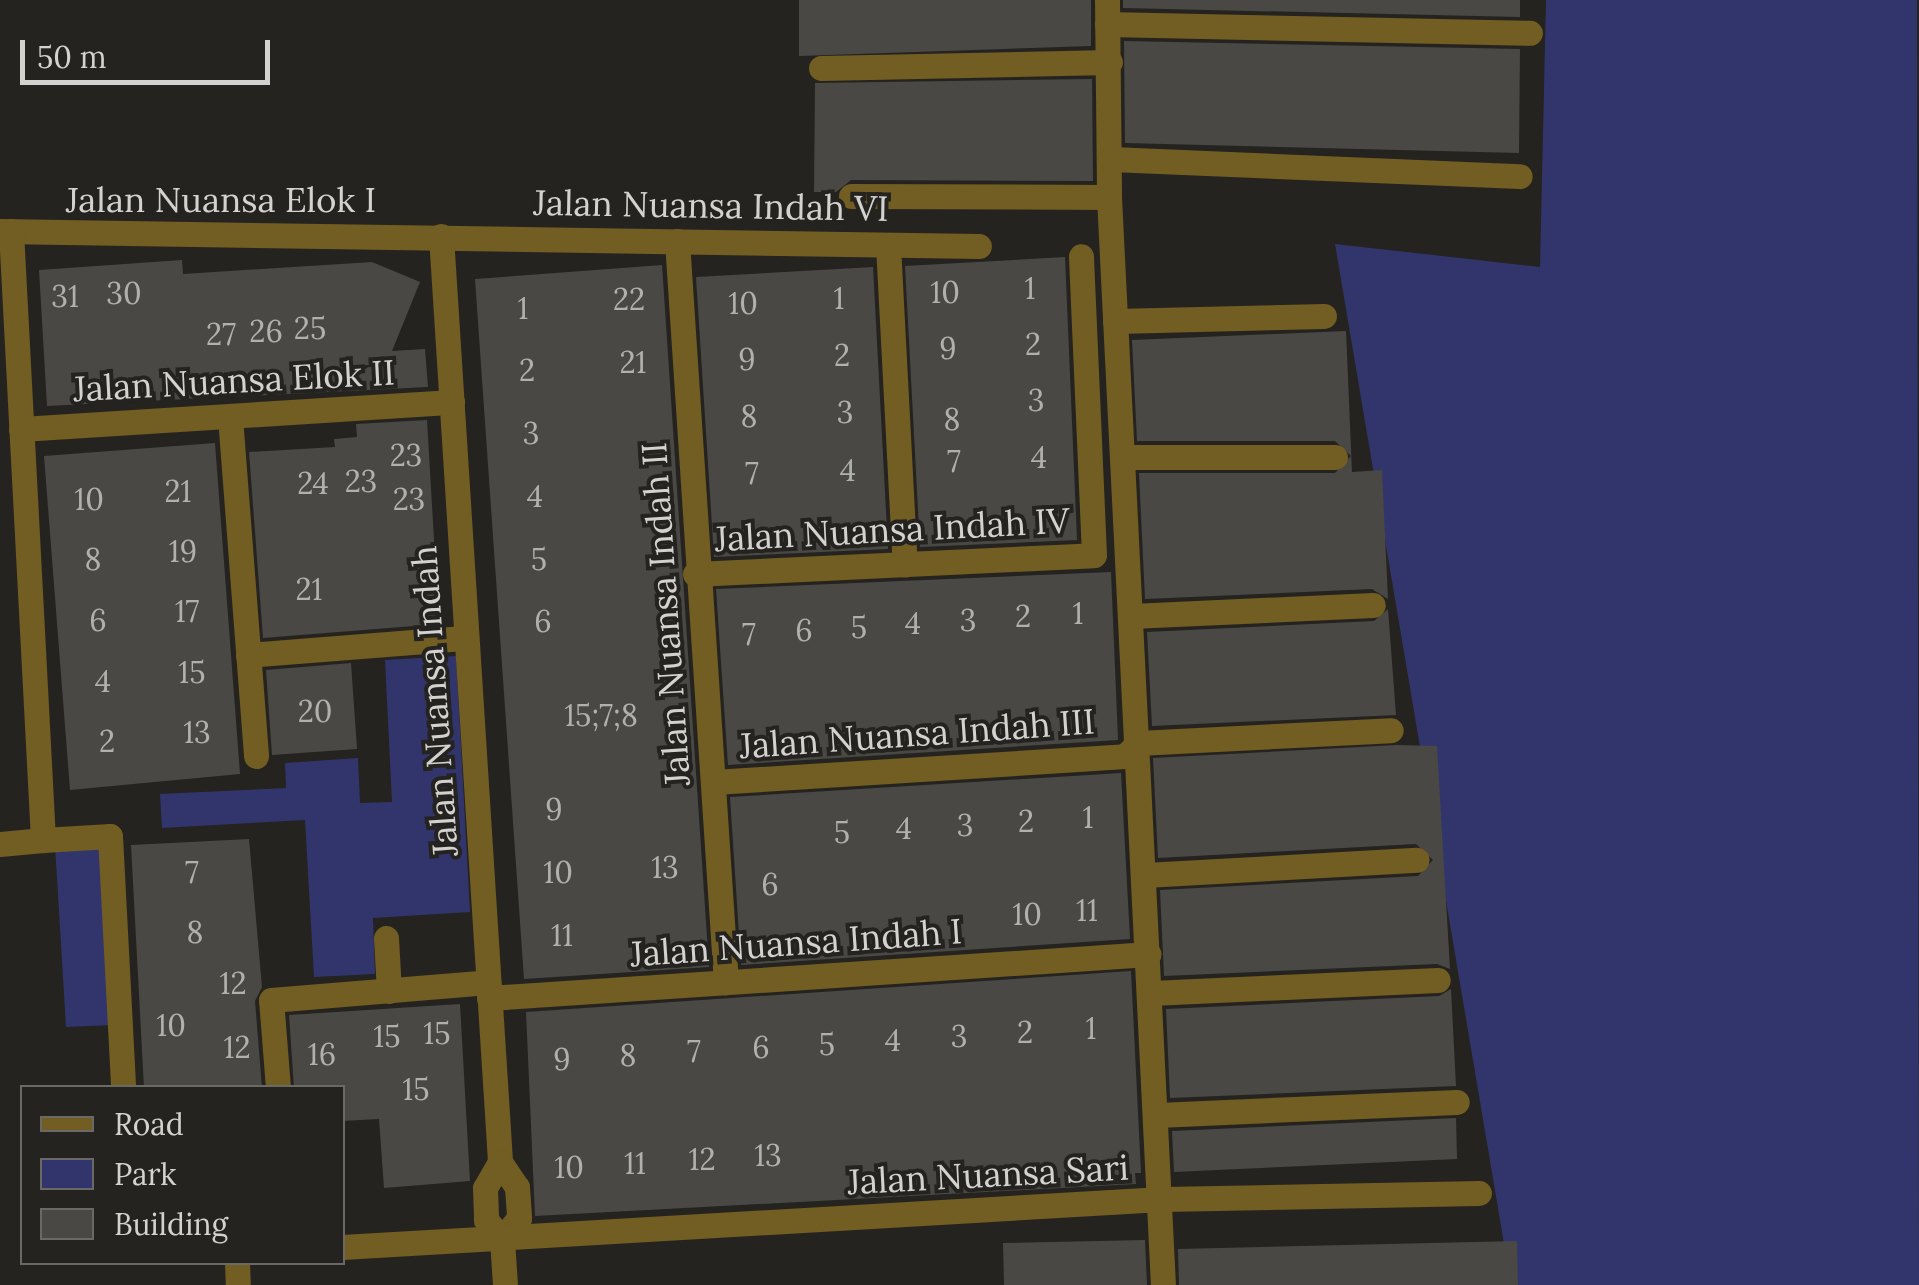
<!DOCTYPE html>
<html>
<head>
<meta charset="utf-8">
<style>
  body { margin:0 }
  #map { position:relative; width:1919px; height:1285px; overflow:hidden; background:#24231f; font-family:Lora,serif }
  div>[style] { position:absolute }
  [style*='--x'] { left:calc(var(--x)*1px); top:calc(var(--y)*1px); width:calc(var(--w)*1px); rotate:calc(var(--a)*1deg) }
  .green>* { inset:0; background:#32356c }
  .building>* { inset:0; background:#494844 }
  .minor>* { height:25px; margin:-12.5px; padding:0 12.5px; transform-origin:12.5px; border-radius:12.5px; background:#725d22 }
  span { translate:-50% -50%; white-space:nowrap; text-align:center; line-height:1.15; -webkit-text-stroke:8px #24231f; paint-order:stroke }
  .number-label { font-size:30px; color:#b0b0ad }
  .number-label span { -webkit-text-stroke-width:0 }
  .street-label { font-size:35px; color:#d3d2d0 }
  .legend { position:absolute; left:20px; top:1085px; width:325px; height:180px; box-sizing:border-box; background:#24231f; border:2px solid #6a6966; margin:0; padding:12px 18px; list-style:none; font-size:30px; color:#d3d2d0 }
  .legend li { display:flex; align-items:center; gap:20px; height:50px }
  .legend b { width:50px; border:2px solid #6a6966 }
  .scale { position:absolute; left:20px; top:40px; width:250px; height:45px; box-sizing:border-box; border:5px solid #d3d2d0; border-top:0; padding-left:12px; font-size:30px; line-height:35px; white-space:nowrap; color:#d3d2d0; -webkit-text-stroke:8px #24231f; paint-order:stroke }
</style>
</head>
<body>
<div id="map">
  <div class="green">
    <i style="clip-path:polygon(1546px 0,1917px 0,1919px 1285px,1511px 1285px,1335px 244px,1540px 267px)"></i>
    <i style="clip-path:polygon(456px 656px,470px 912px,373px 918px,375px 974px,314px 977px,305px 820px,162px 828px,160px 794px,286px 788px,285px 763px,358px 758px,360px 803px,392px 802px,385px 660px)"></i>
    <i style="clip-path:polygon(101px 842px,112px 1025px,66px 1027px,55px 845px)"></i>
  </div>
  <div class="building">
    <i style="clip-path:polygon(799px 0,1091px 0,1091px 46px,799px 56px)"></i>
    <i style="clip-path:polygon(1123px 0,1520px 0,1520px 17px,1123px 8px)"></i>
    <i style="clip-path:polygon(1124px 41px,1520px 49px,1519px 153px,1125px 143px)"></i>
    <i style="clip-path:polygon(1092px 79px,1093px 181px,851px 180px,836px 192px,814px 192px,815px 83px)"></i>
    <i style="clip-path:polygon(1065px 257px,1077px 540px,920px 547px,905px 266px)"></i>
    <i style="clip-path:polygon(182px 260px,183px 274px,372px 262px,420px 282px,392px 351px,425px 349px,428px 387px,47px 406px,39px 270px)"></i>
    <i style="clip-path:polygon(662px 265px,709px 967px,524px 979px,475px 279px)"></i>
    <i style="clip-path:polygon(873px 267px,888px 549px,714px 557px,696px 277px)"></i>
    <i style="clip-path:polygon(1346px 331px,1352px 472px,1382px 470px,1388px 599px,1372px 589px,1145px 599px,1139px 473px,1335px 473px,1351px 456px,1335px 441px,1137px 441px,1132px 340px)"></i>
    <i style="clip-path:polygon(427px 420px,439px 624px,263px 638px,249px 452px,335px 447px,334px 439px,357px 437px,356px 424px)"></i>
    <i style="clip-path:polygon(215px 443px,240px 774px,70px 790px,44px 456px)"></i>
    <i style="clip-path:polygon(1111px 572px,1118px 740px,728px 765px,716px 589px)"></i>
    <i style="clip-path:polygon(1388px 609px,1396px 715px,1152px 726px,1147px 632px,1374px 621px)"></i>
    <i style="clip-path:polygon(351px 663px,357px 749px,272px 755px,266px 670px)"></i>
    <i style="clip-path:polygon(1397px 745px,1437px 746px,1450px 969px,1437px 964px,1164px 976px,1160px 890px,1418px 876px,1433px 860px,1416px 844px,1158px 858px,1153px 758px)"></i>
    <i style="clip-path:polygon(1121px 773px,1130px 939px,741px 965px,730px 797px)"></i>
    <i style="clip-path:polygon(249px 839px,262px 987px,255px 1001px,262px 1088px,144px 1088px,131px 845px)"></i>
    <i style="clip-path:polygon(1131px 971px,1141px 1173px,1135px 1173px,1136px 1184px,535px 1216px,526px 1012px)"></i>
    <i style="clip-path:polygon(1451px 989px,1456px 1086px,1170px 1098px,1166px 1009px,1439px 996px)"></i>
    <i style="clip-path:polygon(460px 1004px,470px 1181px,384px 1188px,379px 1119px,342px 1121px,342px 1088px,294px 1088px,289px 1015px)"></i>
    <i style="clip-path:polygon(1456px 1118px,1457px 1159px,1174px 1172px,1172px 1131px)"></i>
    <i style="clip-path:polygon(1145px 1240px,1147px 1285px,1004px 1285px,1003px 1243px)"></i>
    <i style="clip-path:polygon(1517px 1241px,1518px 1285px,1179px 1285px,1178px 1249px)"></i>
  </div>
  <div class="minor">
    <i style="--x:1107;--y:0;--w:197;--a:89.4"></i>
    <i style="--x:1109;--y:197;--w:1089;--a:87.16"></i>
    <i style="--x:1107;--y:24;--w:423;--a:1.2"></i>
    <i style="--x:821;--y:68;--w:289;--a:-1.2"></i>
    <i style="--x:1111;--y:159;--w:409;--a:2.4"></i>
    <i style="--x:851;--y:196;--w:258;--a:0.2"></i>
    <i style="--x:0;--y:231;--w:979;--a:0.88"></i>
    <i style="--x:11;--y:231;--w:610;--a:86.99"></i>
    <i style="--x:43;--y:840;--w:67;--a:-3.4"></i>
    <i style="--x:110;--y:836;--w:252;--a:87"></i>
    <i style="--x:441;--y:236;--w:928;--a:86.35"></i>
    <i style="--x:500;--y:1162;--w:30;--a:56"></i>
    <i style="--x:517;--y:1187;--w:31;--a:86"></i>
    <i style="--x:519;--y:1218;--w:27;--a:129"></i>
    <i style="--x:677;--y:241;--w:743;--a:86.22"></i>
    <i style="--x:888;--y:245;--w:320;--a:87"></i>
    <i style="--x:1115;--y:321;--w:209;--a:-1.4"></i>
    <i style="--x:230;--y:417;--w:340;--a:85.6"></i>
    <i style="--x:21;--y:429;--w:432;--a:-3.6"></i>
    <i style="--x:1123;--y:457;--w:212;--a:0"></i>
    <i style="--x:695;--y:574;--w:399;--a:-2.7"></i>
    <i style="--x:1094;--y:555;--w:299;--a:-92.5"></i>
    <i style="--x:1131;--y:616;--w:242;--a:-2.6"></i>
    <i style="--x:248;--y:655;--w:219;--a:-4.5"></i>
    <i style="--x:714;--y:782;--w:412;--a:-3.6"></i>
    <i style="--x:1125;--y:756;--w:18;--a:-45"></i>
    <i style="--x:1138;--y:743;--w:253;--a:-2.9"></i>
    <i style="--x:0;--y:844;--w:43;--a:-5.3"></i>
    <i style="--x:1145;--y:875;--w:272;--a:-3.2"></i>
    <i style="--x:386;--y:938;--w:53;--a:86.8"></i>
    <i style="--x:1151;--y:993;--w:287;--a:-2.6"></i>
    <i style="--x:489;--y:998;--w:661;--a:-3.81"></i>
    <i style="--x:278;--y:1088;--w:88;--a:-94.5"></i>
    <i style="--x:271;--y:1000;--w:218;--a:-4.7"></i>
    <i style="--x:1157;--y:1115;--w:300;--a:-2.5"></i>
    <i style="--x:500;--y:1162;--w:30;--a:120"></i>
    <i style="--x:485;--y:1188;--w:32;--a:88"></i>
    <i style="--x:486;--y:1220;--w:25;--a:50"></i>
    <i style="--x:502;--y:1239;--w:46;--a:86.3"></i>
    <i style="--x:342;--y:1247;--w:821;--a:-3.35"></i>
    <i style="--x:1162;--y:1199;--w:317;--a:-1.1"></i>
    <i style="--x:237;--y:1262;--w:23;--a:88"></i>
  </div>
  <div class="number-label">
    <span style="left:1030px;top:288px">1</span>
    <span style="left:945px;top:292px">10</span>
    <span style="left:124px;top:293px">30</span>
    <span style="left:65px;top:296px">31</span>
    <span style="left:839px;top:298px">1</span>
    <span style="left:629px;top:299px">22</span>
    <span style="left:743px;top:303px">10</span>
    <span style="left:523px;top:308px">1</span>
    <span style="left:310px;top:328px">25</span>
    <span style="left:266px;top:331px">26</span>
    <span style="left:221px;top:334px">27</span>
    <span style="left:1033px;top:344px">2</span>
    <span style="left:948px;top:348px">9</span>
    <span style="left:842px;top:355px">2</span>
    <span style="left:747px;top:359px">9</span>
    <span style="left:633px;top:362px">21</span>
    <span style="left:527px;top:370px">2</span>
    <span style="left:1036px;top:400px">3</span>
    <span style="left:845px;top:412px">3</span>
    <span style="left:749px;top:416px">8</span>
    <span style="left:952px;top:419px">8</span>
    <span style="left:531px;top:433px">3</span>
    <span style="left:406px;top:455px">23</span>
    <span style="left:1039px;top:457px">4</span>
    <span style="left:954px;top:461px">7</span>
    <span style="left:848px;top:470px">4</span>
    <span style="left:752px;top:473px">7</span>
    <span style="left:361px;top:481px">23</span>
    <span style="left:313px;top:483px">24</span>
    <span style="left:178px;top:491px">21</span>
    <span style="left:535px;top:496px">4</span>
    <span style="left:89px;top:499px">10</span>
    <span style="left:409px;top:499px">23</span>
    <span style="left:183px;top:551px">19</span>
    <span style="left:93px;top:559px">8</span>
    <span style="left:539px;top:559px">5</span>
    <span style="left:309px;top:589px">21</span>
    <span style="left:187px;top:611px">17</span>
    <span style="left:1078px;top:613px">1</span>
    <span style="left:1023px;top:616px">2</span>
    <span style="left:98px;top:620px">6</span>
    <span style="left:968px;top:620px">3</span>
    <span style="left:543px;top:621px">6</span>
    <span style="left:913px;top:623px">4</span>
    <span style="left:859px;top:627px">5</span>
    <span style="left:804px;top:630px">6</span>
    <span style="left:749px;top:634px">7</span>
    <span style="left:192px;top:672px">15</span>
    <span style="left:103px;top:681px">4</span>
    <span style="left:315px;top:711px">20</span>
    <span style="left:601px;top:715px">15;7;8</span>
    <span style="left:197px;top:732px">13</span>
    <span style="left:107px;top:741px">2</span>
    <span style="left:554px;top:809px">9</span>
    <span style="left:1088px;top:817px">1</span>
    <span style="left:1026px;top:821px">2</span>
    <span style="left:965px;top:825px">3</span>
    <span style="left:904px;top:828px">4</span>
    <span style="left:842px;top:832px">5</span>
    <span style="left:665px;top:867px">13</span>
    <span style="left:192px;top:872px">7</span>
    <span style="left:558px;top:872px">10</span>
    <span style="left:770px;top:884px">6</span>
    <span style="left:1087px;top:910px">11</span>
    <span style="left:1027px;top:914px">10</span>
    <span style="left:195px;top:932px">8</span>
    <span style="left:562px;top:935px">11</span>
    <span style="left:233px;top:983px">12</span>
    <span style="left:171px;top:1025px">10</span>
    <span style="left:1091px;top:1028px">1</span>
    <span style="left:1025px;top:1032px">2</span>
    <span style="left:437px;top:1033px">15</span>
    <span style="left:387px;top:1036px">15</span>
    <span style="left:959px;top:1036px">3</span>
    <span style="left:893px;top:1040px">4</span>
    <span style="left:827px;top:1044px">5</span>
    <span style="left:237px;top:1047px">12</span>
    <span style="left:761px;top:1047px">6</span>
    <span style="left:694px;top:1051px">7</span>
    <span style="left:322px;top:1054px">16</span>
    <span style="left:628px;top:1055px">8</span>
    <span style="left:562px;top:1059px">9</span>
    <span style="left:416px;top:1089px">15</span>
    <span style="left:768px;top:1155px">13</span>
    <span style="left:702px;top:1159px">12</span>
    <span style="left:635px;top:1163px">11</span>
    <span style="left:569px;top:1167px">10</span>
  </div>
  <div class="street-label">
    <span style="left:221px;top:200px">Jalan Nuansa Elok I</span>
    <span style="left:711px;top:206px;rotate:1deg">Jalan Nuansa Indah VI</span>
    <span style="left:234px;top:381px;rotate:-3deg">Jalan Nuansa Elok II</span>
    <span style="left:892px;top:530px;rotate:-3deg">Jalan Nuansa Indah IV</span>
    <span style="left:666px;top:614px;rotate:-94deg">Jalan Nuansa Indah II</span>
    <span style="left:435px;top:701px;rotate:-94deg">Jalan Nuansa Indah</span>
    <span style="left:917px;top:734px;rotate:-4deg">Jalan Nuansa Indah III</span>
    <span style="left:796px;top:943px;rotate:-4deg">Jalan Nuansa Indah I</span>
    <span style="left:988px;top:1175px;rotate:-3deg">Jalan Nuansa Sari</span>
  </div>
  <ul class="legend">
  <li><b style="height:12px;background:#725d22"></b>Road</li>
  <li><b style="height:28px;background:#32356c"></b>Park</li>
  <li><b style="height:28px;background:#494844"></b>Building</li>
  </ul>
  <div class="scale">50 m</div>
</div>
</body>
</html>
